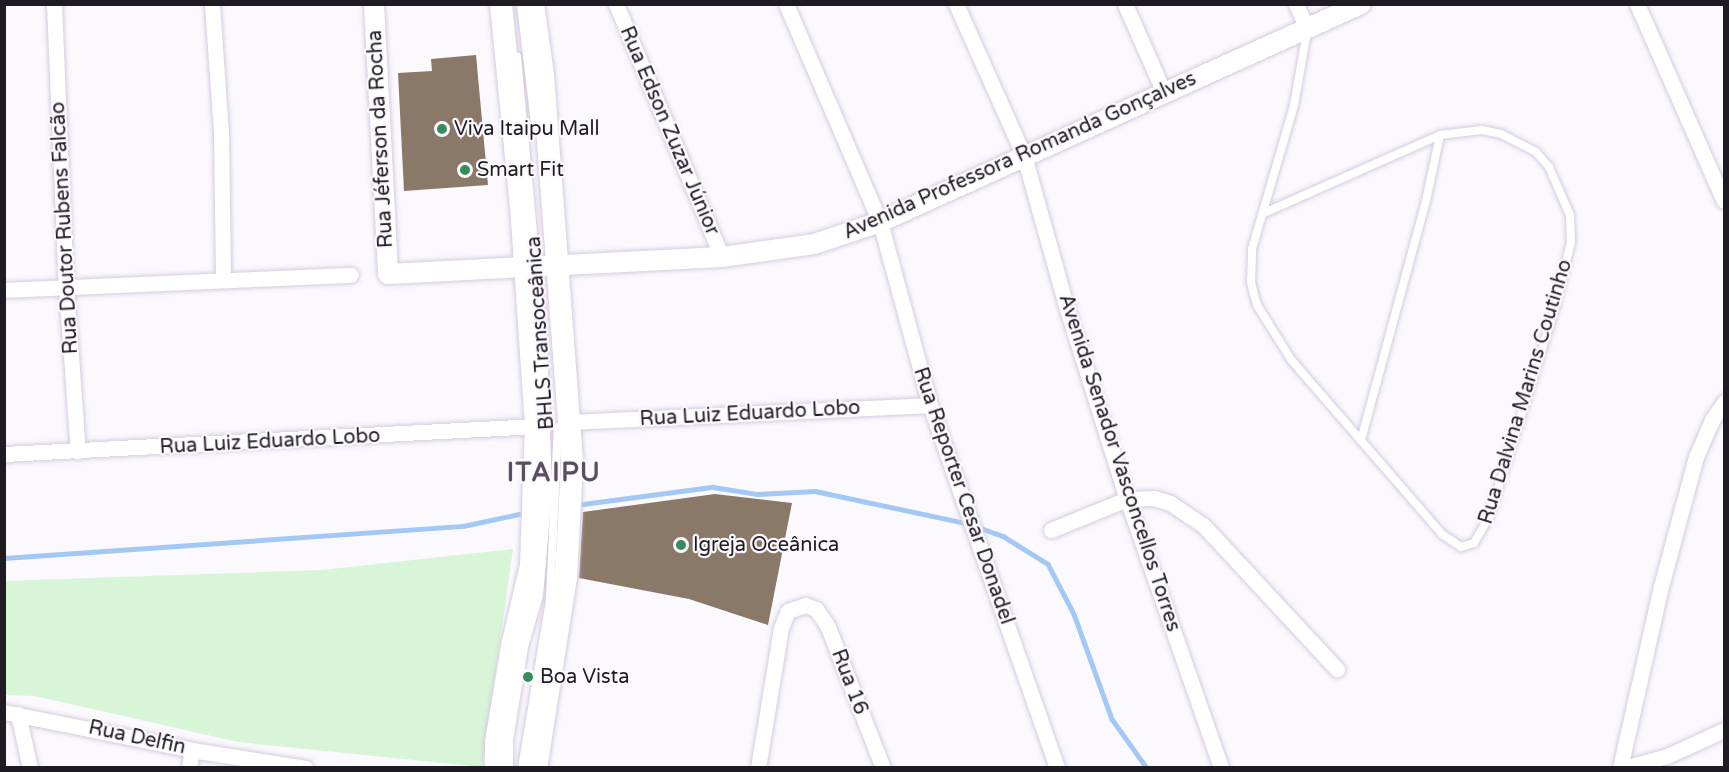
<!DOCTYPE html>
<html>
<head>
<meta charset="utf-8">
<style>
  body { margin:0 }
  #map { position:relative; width:1729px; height:772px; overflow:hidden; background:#fbf9fd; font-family:"Varela Round",sans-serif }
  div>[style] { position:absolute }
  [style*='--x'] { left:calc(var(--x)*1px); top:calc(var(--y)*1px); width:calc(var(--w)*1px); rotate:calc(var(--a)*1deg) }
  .green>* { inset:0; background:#d8f5d7 }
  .stream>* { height:4.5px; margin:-2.25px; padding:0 2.25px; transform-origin:2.25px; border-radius:2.25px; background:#a3c8f6 }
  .building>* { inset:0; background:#8a7869 }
  .roads { filter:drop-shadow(0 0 2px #d6cbe0) drop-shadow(0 0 2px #d6cbe0) }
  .service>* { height:8px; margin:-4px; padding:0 4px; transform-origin:4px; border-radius:4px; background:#fff }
  .minor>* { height:15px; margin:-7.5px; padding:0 7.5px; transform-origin:7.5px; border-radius:7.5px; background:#fff }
  .tertiary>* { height:20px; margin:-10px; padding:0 10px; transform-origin:10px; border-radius:10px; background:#fff }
  .secondary>* { height:22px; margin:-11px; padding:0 11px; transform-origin:11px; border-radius:11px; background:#fff }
  .dots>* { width:16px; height:16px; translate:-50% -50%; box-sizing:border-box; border:3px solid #fbf9fd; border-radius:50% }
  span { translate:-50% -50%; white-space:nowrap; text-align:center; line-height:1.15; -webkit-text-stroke:4.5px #fbf9fd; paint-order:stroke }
  .poi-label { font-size:20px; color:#1f1b23 }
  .left { translate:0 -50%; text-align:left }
  .street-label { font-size:20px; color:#1f1b23 }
  .district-label { font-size:26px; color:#594f61; font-weight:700; letter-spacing:1.5px }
  .frame { position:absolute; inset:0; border:6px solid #1f1b23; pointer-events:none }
</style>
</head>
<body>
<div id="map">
  <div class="green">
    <i style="clip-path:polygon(513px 549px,482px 767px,238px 742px,35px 696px,5px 695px,5px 581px,322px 570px)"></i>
  </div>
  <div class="stream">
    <i style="--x:583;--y:504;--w:131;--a:-7.5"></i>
    <i style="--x:713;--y:487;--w:45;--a:9"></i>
    <i style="--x:757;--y:494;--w:58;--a:-3"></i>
    <i style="--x:815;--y:491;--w:154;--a:12"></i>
    <i style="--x:977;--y:527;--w:28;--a:19"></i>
    <i style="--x:1003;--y:536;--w:53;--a:31.9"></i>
    <i style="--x:1048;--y:564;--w:56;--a:62.5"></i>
    <i style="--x:1074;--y:614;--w:112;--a:70.1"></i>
    <i style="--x:1112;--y:719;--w:60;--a:54.5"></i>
    <i style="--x:4;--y:558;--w:460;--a:-4"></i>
    <i style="--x:463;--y:526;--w:62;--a:-12"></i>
  </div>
  <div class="building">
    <i style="clip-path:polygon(476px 55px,488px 185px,404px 191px,398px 73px,432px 71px,431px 59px)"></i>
    <i style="clip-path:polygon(715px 494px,792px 503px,768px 625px,689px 599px,579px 578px,583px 512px)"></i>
  </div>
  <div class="roads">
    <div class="service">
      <i style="--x:521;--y:4;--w:128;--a:83.3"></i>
      <i style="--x:1264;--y:213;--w:193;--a:-23.9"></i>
      <i style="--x:1440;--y:135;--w:42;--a:-6.8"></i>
      <i style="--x:1482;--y:130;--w:19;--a:12"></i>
      <i style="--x:1501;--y:134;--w:39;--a:27"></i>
      <i style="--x:1536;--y:152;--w:20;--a:49"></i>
      <i style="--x:1549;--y:167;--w:52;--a:66.4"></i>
      <i style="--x:1570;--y:215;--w:27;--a:88"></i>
      <i style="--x:1571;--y:242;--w:71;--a:103.8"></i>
      <i style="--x:1554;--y:311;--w:216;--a:107.5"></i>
      <i style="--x:1489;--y:517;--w:30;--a:120"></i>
      <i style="--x:1474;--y:543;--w:14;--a:163"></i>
      <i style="--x:1461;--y:547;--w:23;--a:-146"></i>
      <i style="--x:1442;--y:534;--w:229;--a:-130.9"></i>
      <i style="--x:1292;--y:361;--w:66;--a:-122"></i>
      <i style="--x:1257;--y:305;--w:24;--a:-105"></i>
      <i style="--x:1251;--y:282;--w:33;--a:-88"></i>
      <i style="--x:1252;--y:249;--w:150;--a:-73.7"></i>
      <i style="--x:1294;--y:105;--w:74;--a:-79.9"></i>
      <i style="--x:1361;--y:440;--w:248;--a:-74.8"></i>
      <i style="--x:1426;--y:201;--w:67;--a:-78"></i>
      <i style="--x:509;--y:768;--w:28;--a:-90"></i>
      <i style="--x:509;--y:740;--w:94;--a:-80.8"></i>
      <i style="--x:524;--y:647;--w:54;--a:-73.9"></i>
      <i style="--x:539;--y:595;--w:106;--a:-85.1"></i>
      <i style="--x:548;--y:489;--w:146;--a:-92"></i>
      <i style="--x:543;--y:343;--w:288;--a:-95.2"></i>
      <i style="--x:522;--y:768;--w:170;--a:-80.5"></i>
      <i style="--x:550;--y:600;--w:173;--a:-87.4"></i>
    </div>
    <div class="minor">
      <i style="--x:54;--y:4;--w:282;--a:87.6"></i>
      <i style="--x:66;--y:286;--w:166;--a:85.9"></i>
      <i style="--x:212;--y:4;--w:130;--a:86"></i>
      <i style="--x:221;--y:134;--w:145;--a:89.2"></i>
      <i style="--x:616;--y:4;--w:274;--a:67.3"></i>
      <i style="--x:786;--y:4;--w:237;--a:66.7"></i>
      <i style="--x:880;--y:222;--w:190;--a:74.7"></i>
      <i style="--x:930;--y:405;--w:385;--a:70.7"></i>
      <i style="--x:956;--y:4;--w:167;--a:65.9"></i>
      <i style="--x:1024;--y:156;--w:159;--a:74.3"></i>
      <i style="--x:1067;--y:309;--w:199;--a:72.5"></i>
      <i style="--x:1127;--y:499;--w:285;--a:70.7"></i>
      <i style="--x:1125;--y:4;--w:97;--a:66.3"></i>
      <i style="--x:1296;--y:4;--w:27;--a:66"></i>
      <i style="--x:1637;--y:4;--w:215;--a:66.2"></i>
      <i style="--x:4;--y:290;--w:347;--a:-2.5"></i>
      <i style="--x:571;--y:422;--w:359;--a:-2.7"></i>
      <i style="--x:4;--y:454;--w:533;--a:-3.01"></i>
      <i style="--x:1051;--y:530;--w:82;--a:-22.2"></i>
      <i style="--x:1127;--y:499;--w:27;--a:-2"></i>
      <i style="--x:1154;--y:498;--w:17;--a:17"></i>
      <i style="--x:1170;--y:503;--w:40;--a:34"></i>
      <i style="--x:1203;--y:525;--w:197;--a:47.1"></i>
      <i style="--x:4;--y:712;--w:192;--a:11.4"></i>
      <i style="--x:192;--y:750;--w:115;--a:9"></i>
      <i style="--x:18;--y:714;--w:55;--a:77.5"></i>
      <i style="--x:189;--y:768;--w:18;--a:-81"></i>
      <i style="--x:758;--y:768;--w:142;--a:-80.7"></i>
      <i style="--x:781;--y:628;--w:18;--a:-68"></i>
      <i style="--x:788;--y:611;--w:18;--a:-19"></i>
      <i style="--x:805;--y:605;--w:12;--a:20"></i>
      <i style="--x:816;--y:609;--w:22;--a:56"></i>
      <i style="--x:828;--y:627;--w:151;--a:68.7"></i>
      <i style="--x:1620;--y:768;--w:182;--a:-77.3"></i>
      <i style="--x:1660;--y:590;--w:138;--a:-74.9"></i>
      <i style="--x:1696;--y:457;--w:40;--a:-66.6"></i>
      <i style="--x:1712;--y:420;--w:22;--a:-56"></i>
      <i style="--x:1624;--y:768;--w:45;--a:-15.6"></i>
      <i style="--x:1667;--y:756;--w:63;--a:-24.5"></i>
    </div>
    <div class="tertiary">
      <i style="--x:374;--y:4;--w:270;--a:87"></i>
      <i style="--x:388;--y:274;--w:334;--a:-2.9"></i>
      <i style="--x:722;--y:257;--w:93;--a:-8"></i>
      <i style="--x:814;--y:244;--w:70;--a:-18.4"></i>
      <i style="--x:880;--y:222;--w:528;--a:-24.38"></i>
    </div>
    <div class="secondary">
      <i style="--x:533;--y:4;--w:72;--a:82"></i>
      <i style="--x:543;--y:75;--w:389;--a:85.7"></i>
      <i style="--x:572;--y:463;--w:114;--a:93"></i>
      <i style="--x:566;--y:577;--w:193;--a:98.9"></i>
      <i style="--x:496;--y:768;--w:26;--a:-90"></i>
      <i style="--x:496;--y:742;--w:101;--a:-80.4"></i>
      <i style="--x:513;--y:642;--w:78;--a:-76.7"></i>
      <i style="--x:531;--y:566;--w:140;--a:-88"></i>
      <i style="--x:536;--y:426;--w:208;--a:-93.9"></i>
      <i style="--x:522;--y:218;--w:215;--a:-95.6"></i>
    </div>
  </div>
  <div class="dots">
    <i style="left:442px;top:129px;background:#388b5d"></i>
    <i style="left:465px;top:170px;background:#388b5d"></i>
    <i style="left:681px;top:545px;background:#388b5d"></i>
    <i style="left:528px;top:677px;background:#388b5d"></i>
  </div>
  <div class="poi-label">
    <span class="left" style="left:454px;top:129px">Viva Itaipu Mall</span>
    <span class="left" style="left:477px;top:170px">Smart Fit</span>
    <span class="left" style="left:693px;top:545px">Igreja Oceânica</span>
    <span class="left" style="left:540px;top:677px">Boa Vista</span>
  </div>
  <div class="street-label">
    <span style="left:669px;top:131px;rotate:67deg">Rua Edson Zuzar Júnior</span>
    <span style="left:381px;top:139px;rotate:-93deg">Rua Jéferson da Rocha</span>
    <span style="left:1020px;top:156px;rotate:-24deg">Avenida Professora Romanda Gonçalves</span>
    <span style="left:65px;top:228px;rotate:-93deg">Rua Doutor Rubens Falcão</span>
    <span style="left:541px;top:333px;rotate:-94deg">BHLS Transoceânica</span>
    <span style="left:1526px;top:392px;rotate:-73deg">Rua Dalvina Marins Coutinho</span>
    <span style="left:750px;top:414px;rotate:-3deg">Rua Luiz Eduardo Lobo</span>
    <span style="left:270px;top:442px;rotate:-3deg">Rua Luiz Eduardo Lobo</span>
    <span style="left:1119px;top:463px;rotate:72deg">Avenida Senador Vasconcellos Torres</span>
    <span style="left:963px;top:496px;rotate:71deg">Rua Reporter Cesar Donadel</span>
    <span style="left:849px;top:682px;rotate:69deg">Rua 16</span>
    <span style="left:137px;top:738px;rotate:12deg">Rua Delfin</span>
  </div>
  <div class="district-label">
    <span style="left:554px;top:473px">ITAIPU</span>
  </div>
  <div class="frame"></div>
</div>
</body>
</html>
